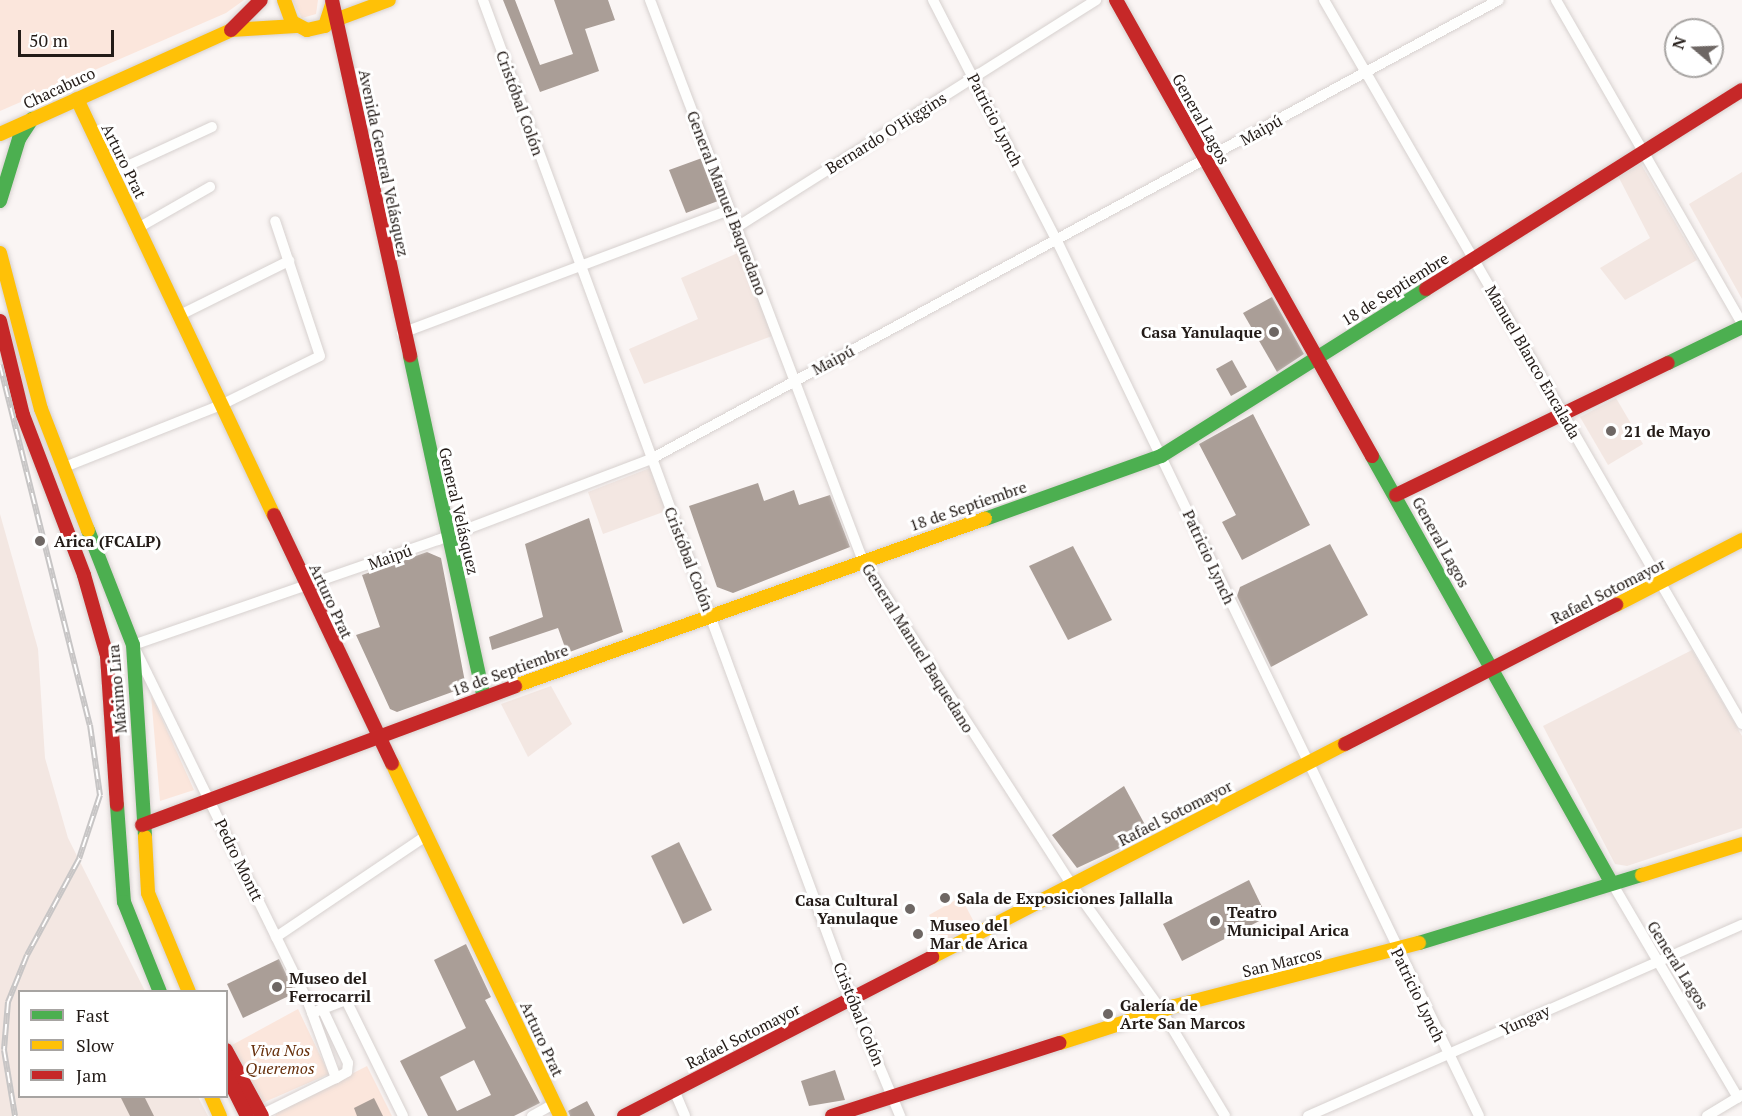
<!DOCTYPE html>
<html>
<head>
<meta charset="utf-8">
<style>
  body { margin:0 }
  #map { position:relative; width:1742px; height:1116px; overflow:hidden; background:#faf5f4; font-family:"PT Serif",serif }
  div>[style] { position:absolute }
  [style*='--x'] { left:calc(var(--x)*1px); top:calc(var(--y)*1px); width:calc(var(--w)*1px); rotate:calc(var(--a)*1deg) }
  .built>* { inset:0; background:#f3e7e2 }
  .green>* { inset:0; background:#fbe6dc }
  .building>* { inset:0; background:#aa9e97 }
  .roads { filter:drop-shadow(0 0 2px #d7d1cf) drop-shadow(0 0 2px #d7d1cf) }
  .street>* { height:10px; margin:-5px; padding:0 5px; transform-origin:5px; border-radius:5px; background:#fefefd }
  .fast>* { height:14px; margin:-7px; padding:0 7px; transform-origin:7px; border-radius:7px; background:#4caf50 }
  .slow>* { height:14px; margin:-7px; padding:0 7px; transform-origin:7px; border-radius:7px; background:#ffc107 }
  .jam>* { height:14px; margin:-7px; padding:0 7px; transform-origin:7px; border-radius:7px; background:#c62828 }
  .rail>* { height:6px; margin-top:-3px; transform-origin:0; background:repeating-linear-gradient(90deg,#fff 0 11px,#c7c5c5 0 22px); box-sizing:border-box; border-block:2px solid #c7c5c5 }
  .dots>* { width:16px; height:16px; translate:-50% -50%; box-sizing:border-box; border:3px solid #fff; border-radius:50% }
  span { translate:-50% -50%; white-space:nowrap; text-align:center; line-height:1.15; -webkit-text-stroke:6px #fff; paint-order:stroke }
  .street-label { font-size:16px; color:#231b17 }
  .poi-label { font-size:16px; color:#231b17; font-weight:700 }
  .right { translate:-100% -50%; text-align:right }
  .left { translate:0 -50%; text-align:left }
  .park-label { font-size:16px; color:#662f0b; font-style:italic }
  .legend { position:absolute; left:18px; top:990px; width:210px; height:108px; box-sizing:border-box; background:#fff; border:2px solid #a7a4a2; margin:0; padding:8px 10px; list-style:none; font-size:18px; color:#231b17 }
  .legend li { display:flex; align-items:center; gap:12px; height:30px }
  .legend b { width:30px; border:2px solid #a7a4a2 }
  .north { position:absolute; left:1664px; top:18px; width:60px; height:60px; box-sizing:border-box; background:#fff; border:2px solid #a7a4a2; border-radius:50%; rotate:289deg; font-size:16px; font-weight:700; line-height:24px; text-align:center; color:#231b17 }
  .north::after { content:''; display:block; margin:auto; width:21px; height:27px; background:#6e6764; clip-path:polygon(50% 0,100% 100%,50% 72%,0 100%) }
  .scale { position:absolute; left:18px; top:30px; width:96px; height:27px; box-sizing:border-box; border:3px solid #231b17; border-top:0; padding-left:8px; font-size:18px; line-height:21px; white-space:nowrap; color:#231b17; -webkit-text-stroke:4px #fff; paint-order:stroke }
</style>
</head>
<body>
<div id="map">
  <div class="built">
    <i style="clip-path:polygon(1641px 164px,1697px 260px,1625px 300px,1600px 268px,1650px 238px,1618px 176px)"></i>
    <i style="clip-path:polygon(1742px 172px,1742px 299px,1689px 204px)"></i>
    <i style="clip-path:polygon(740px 252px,775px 335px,644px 384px,629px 349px,698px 319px,681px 278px)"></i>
    <i style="clip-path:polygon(1616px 398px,1643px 444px,1608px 465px,1580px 417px)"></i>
    <i style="clip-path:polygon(650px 468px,666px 511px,603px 534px,588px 492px)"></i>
    <i style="clip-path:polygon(0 514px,38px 649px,45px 758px,68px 838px,145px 991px,20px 992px,20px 1096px,198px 1097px,208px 1116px,0 1116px)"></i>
    <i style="clip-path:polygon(1692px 650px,1742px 736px,1742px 828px,1627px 866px,1615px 864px,1543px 726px)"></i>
    <i style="clip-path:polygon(551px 686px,572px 724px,528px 757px,501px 704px)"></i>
  </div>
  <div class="green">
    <i style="clip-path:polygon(0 0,244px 0,226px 13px,0 111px)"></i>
    <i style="clip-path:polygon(292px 0,318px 0,316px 14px,302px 18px)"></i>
    <i style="clip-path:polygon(151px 695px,194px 790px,160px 801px)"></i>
    <i style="clip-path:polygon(961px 897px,975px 924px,942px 942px,929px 915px)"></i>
    <i style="clip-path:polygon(298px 1009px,329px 1074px,260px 1104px,232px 1045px)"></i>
    <i style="clip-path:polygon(367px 1066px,392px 1116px,275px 1116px,278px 1112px)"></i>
  </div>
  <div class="building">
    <i style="clip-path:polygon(503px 0,515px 0,540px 65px,573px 54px,554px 0,608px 0,615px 20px,585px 29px,599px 71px,540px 92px)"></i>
    <i style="clip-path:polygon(702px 158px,718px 201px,686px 213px,669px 170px)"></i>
    <i style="clip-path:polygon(1272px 297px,1304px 354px,1277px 372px,1243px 313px)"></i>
    <i style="clip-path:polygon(1232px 360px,1247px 387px,1231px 396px,1216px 369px)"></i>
    <i style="clip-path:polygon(1253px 414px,1310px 525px,1242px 560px,1222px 522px,1236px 515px,1199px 444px)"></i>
    <i style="clip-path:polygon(758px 483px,764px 501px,794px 490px,799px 505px,830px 495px,850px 547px,733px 593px,717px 587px,689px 506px)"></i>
    <i style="clip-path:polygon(589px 518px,623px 632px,567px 653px,558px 628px,492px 650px,489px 637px,543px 617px,525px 544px)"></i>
    <i style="clip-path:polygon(1330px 544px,1368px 615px,1271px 667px,1237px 596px,1240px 587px)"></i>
    <i style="clip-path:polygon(1073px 546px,1112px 620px,1068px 640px,1029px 566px)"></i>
    <i style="clip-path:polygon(427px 552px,441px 558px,466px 687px,397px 712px,390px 709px,356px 635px,380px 627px,362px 575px)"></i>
    <i style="clip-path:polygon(1124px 786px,1150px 834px,1077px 868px,1052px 835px)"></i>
    <i style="clip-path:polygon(679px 842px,712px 910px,683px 924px,651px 856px)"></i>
    <i style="clip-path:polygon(1249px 880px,1267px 917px,1182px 961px,1163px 924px)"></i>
    <i style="clip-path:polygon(evenodd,466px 944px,491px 997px,485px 1000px,540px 1103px,514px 1116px,428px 1116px,400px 1061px,466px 1028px,434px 960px,466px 944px,474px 1060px,491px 1095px,457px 1111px,440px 1077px,474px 1060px)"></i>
    <i style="clip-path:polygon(279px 959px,295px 993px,243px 1018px,227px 984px)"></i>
    <i style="clip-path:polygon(835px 1070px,845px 1100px,809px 1106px,801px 1081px)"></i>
    <i style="clip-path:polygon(120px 1096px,144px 1096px,154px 1116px,130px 1116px)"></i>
    <i style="clip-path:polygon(374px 1098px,383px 1116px,357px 1116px,354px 1108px)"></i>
    <i style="clip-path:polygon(587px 1101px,595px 1116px,570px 1116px,568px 1111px)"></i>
  </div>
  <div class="roads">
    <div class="street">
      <i style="--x:483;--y:0;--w:1064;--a:69.76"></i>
      <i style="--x:851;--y:998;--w:128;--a:67.4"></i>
      <i style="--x:650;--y:0;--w:600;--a:69.21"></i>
      <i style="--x:863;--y:561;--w:384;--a:57.2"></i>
      <i style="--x:1071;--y:884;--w:156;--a:54.4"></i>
      <i style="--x:1162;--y:1011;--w:122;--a:59"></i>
      <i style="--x:933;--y:0;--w:271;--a:62.8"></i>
      <i style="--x:1057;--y:241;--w:971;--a:64.25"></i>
      <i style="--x:1324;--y:0;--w:836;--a:60"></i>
      <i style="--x:1556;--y:0;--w:374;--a:60.1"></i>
      <i style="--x:112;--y:173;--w:110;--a:-24.7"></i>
      <i style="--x:737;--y:227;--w:425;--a:-32.3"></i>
      <i style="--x:138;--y:228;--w:83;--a:-29.7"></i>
      <i style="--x:180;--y:315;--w:122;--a:-26.4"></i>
      <i style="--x:402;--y:333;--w:350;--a:-20.6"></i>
      <i style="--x:62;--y:468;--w:171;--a:-21.6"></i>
      <i style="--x:221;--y:405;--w:110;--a:-26.3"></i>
      <i style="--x:320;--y:356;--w:142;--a:-108.4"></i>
      <i style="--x:1612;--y:883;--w:249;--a:59.6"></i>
      <i style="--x:276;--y:937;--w:181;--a:-34"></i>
      <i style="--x:322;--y:1008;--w:61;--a:64.7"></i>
      <i style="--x:348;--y:1063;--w:9;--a:96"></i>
      <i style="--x:347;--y:1072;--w:13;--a:151"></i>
      <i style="--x:312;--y:1013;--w:36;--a:-21"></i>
      <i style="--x:346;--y:1000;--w:129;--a:63.8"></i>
      <i style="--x:674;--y:1090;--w:28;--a:67"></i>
      <i style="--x:261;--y:1115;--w:84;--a:-26.3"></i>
      <i style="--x:336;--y:1078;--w:81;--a:-110.2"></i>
      <i style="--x:308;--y:1002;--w:398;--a:-116.1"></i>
      <i style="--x:133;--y:645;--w:323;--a:-19"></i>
      <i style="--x:438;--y:540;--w:228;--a:-20.8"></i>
      <i style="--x:651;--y:459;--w:964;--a:-28.43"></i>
      <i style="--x:532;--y:1116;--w:25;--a:-29"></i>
      <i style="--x:1308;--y:1116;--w:474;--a:-23.8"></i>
      <i style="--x:1707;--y:1116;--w:41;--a:-31"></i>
    </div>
    <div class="fast">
      <i style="--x:0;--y:201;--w:65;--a:-73"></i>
      <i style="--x:19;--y:139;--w:24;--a:-57"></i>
      <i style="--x:410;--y:356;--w:349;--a:77.8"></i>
      <i style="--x:1668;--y:363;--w:82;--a:-25.9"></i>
      <i style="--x:1372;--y:456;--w:490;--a:60.7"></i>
      <i style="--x:985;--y:519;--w:187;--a:-19.7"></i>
      <i style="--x:1161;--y:456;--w:313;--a:-32.2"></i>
      <i style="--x:88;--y:530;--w:123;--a:68.6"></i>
      <i style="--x:133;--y:645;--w:192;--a:86.4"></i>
      <i style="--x:117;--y:805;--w:97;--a:85.9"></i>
      <i style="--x:124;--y:902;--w:97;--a:68.2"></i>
      <i style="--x:1419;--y:943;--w:233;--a:-17"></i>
    </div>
    <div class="slow">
      <i style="--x:284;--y:0;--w:23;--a:70"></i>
      <i style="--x:292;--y:22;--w:17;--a:28"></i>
      <i style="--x:307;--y:30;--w:18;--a:-13"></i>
      <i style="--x:325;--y:26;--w:23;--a:-72"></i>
      <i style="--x:327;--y:23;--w:66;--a:-20.4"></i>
      <i style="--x:77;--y:99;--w:460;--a:64.7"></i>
      <i style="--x:0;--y:134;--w:253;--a:-24.2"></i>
      <i style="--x:231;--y:30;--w:65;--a:-3.5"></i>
      <i style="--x:0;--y:253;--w:161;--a:75.3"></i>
      <i style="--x:41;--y:409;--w:130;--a:68.8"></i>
      <i style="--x:1616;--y:605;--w:142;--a:-27.3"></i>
      <i style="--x:515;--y:686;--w:499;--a:-19.6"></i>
      <i style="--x:392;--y:763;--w:391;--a:64.5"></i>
      <i style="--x:145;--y:837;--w:56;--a:86.9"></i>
      <i style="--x:148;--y:893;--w:107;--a:67.5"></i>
      <i style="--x:1642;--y:875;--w:105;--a:-17.2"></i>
      <i style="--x:932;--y:957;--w:465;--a:-27.3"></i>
      <i style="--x:1060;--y:1043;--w:121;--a:-17.8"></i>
      <i style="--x:1175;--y:1006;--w:252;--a:-14.5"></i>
      <i style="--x:211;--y:1096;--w:22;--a:66"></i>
    </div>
    <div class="jam">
      <i style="--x:332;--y:0;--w:364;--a:77.6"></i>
      <i style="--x:1116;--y:0;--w:523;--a:60.69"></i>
      <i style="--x:231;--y:30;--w:42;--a:-45"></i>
      <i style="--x:1426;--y:289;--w:373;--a:-32.2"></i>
      <i style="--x:0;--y:321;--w:97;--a:76.3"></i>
      <i style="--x:23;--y:415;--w:171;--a:69.1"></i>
      <i style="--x:84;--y:575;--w:84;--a:74.1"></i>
      <i style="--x:107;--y:656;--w:149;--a:86.2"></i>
      <i style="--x:1396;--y:495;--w:302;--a:-25.9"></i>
      <i style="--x:274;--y:515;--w:275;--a:64.6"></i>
      <i style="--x:1345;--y:744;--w:305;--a:-27.2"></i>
      <i style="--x:142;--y:825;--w:398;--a:-20.4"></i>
      <i style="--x:226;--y:1050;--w:75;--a:61.4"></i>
      <i style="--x:226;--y:1074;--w:47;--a:63.4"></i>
      <i style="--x:624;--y:1116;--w:347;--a:-27.3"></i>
      <i style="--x:832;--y:1116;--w:239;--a:-17.8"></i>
    </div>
  </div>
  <div class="rail">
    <i style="--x:0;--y:365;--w:371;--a:76"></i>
    <i style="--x:90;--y:725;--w:71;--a:81.9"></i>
    <i style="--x:100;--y:795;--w:67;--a:108.2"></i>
    <i style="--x:79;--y:859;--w:109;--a:118.4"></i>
    <i style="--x:27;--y:955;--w:51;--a:112"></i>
    <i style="--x:8;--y:1002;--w:48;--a:94.8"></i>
    <i style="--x:4;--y:1050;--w:67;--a:80.5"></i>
  </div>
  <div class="dots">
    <i style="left:1274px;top:332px;background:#6e6764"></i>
    <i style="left:1611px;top:431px;background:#6e6764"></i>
    <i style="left:40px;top:541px;background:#6e6764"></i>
    <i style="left:945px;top:898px;background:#6e6764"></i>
    <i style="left:910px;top:909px;background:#6e6764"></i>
    <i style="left:1215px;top:921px;background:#6e6764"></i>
    <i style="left:918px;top:934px;background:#6e6764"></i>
    <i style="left:277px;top:987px;background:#6e6764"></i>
    <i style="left:1108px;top:1014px;background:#6e6764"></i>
  </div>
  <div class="street-label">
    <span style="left:59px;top:88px;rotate:-25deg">Chacabuco</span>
    <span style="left:520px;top:103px;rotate:70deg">Cristóbal Colón</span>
    <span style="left:1201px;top:119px;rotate:61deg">General Lagos</span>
    <span style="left:995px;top:120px;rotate:63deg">Patricio Lynch</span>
    <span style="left:1261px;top:130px;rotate:-29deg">Maipú</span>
    <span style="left:886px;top:133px;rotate:-32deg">Bernardo O'Higgins</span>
    <span style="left:124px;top:161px;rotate:64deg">Arturo Prat</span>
    <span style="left:384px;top:163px;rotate:78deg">Avenida General Velásquez</span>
    <span style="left:727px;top:203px;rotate:69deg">General Manuel Baquedano</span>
    <span style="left:1395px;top:289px;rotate:-32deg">18 de Septiembre</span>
    <span style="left:833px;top:360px;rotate:-28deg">Maipú</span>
    <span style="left:1533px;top:362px;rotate:60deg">Manuel Blanco Encalada</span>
    <span style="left:968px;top:506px;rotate:-19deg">18 de Septiembre</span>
    <span style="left:459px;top:511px;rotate:77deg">General Velásquez</span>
    <span style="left:1441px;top:542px;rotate:61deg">General Lagos</span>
    <span style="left:390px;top:557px;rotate:-20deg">Maipú</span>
    <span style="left:1209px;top:557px;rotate:65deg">Patricio Lynch</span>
    <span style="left:689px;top:559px;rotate:69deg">Cristóbal Colón</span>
    <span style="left:1608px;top:591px;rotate:-27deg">Rafael Sotomayor</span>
    <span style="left:331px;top:601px;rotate:65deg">Arturo Prat</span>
    <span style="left:918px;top:648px;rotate:58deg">General Manuel Baquedano</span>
    <span style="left:510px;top:670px;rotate:-20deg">18 de Septiembre</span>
    <span style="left:117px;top:689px;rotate:-95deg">Máximo Lira</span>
    <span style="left:1175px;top:813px;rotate:-27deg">Rafael Sotomayor</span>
    <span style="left:239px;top:860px;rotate:64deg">Pedro Montt</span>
    <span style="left:1282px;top:962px;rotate:-14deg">San Marcos</span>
    <span style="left:1678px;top:965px;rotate:58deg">General Lagos</span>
    <span style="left:1418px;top:995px;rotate:64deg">Patricio Lynch</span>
    <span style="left:859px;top:1014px;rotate:68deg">Cristóbal Colón</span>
    <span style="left:1525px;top:1020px;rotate:-24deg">Yungay</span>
    <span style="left:743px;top:1036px;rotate:-27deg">Rafael Sotomayor</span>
    <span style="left:542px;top:1039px;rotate:65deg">Arturo Prat</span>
  </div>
  <div class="poi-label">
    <span class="right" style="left:1262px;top:332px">Casa Yanulaque</span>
    <span class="left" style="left:1624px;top:431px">21 de Mayo</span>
    <span class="left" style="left:54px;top:541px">Arica (FCALP)</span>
    <span class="left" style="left:957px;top:898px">Sala de Exposiciones Jallalla</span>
    <span class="right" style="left:898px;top:909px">Casa Cultural<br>Yanulaque</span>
    <span class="left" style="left:1227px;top:921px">Teatro<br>Municipal Arica</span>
    <span class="left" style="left:930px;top:934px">Museo del<br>Mar de Arica</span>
    <span class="left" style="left:289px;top:987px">Museo del<br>Ferrocarril</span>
    <span class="left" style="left:1120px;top:1014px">Galería de<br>Arte San Marcos</span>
  </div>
  <div class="park-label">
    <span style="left:280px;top:1059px">Viva Nos<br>Queremos</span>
  </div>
  <ul class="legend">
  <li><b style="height:8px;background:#4caf50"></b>Fast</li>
  <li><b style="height:8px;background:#ffc107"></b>Slow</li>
  <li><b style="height:8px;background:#c62828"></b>Jam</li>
  </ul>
  <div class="north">N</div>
  <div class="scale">50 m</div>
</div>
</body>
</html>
